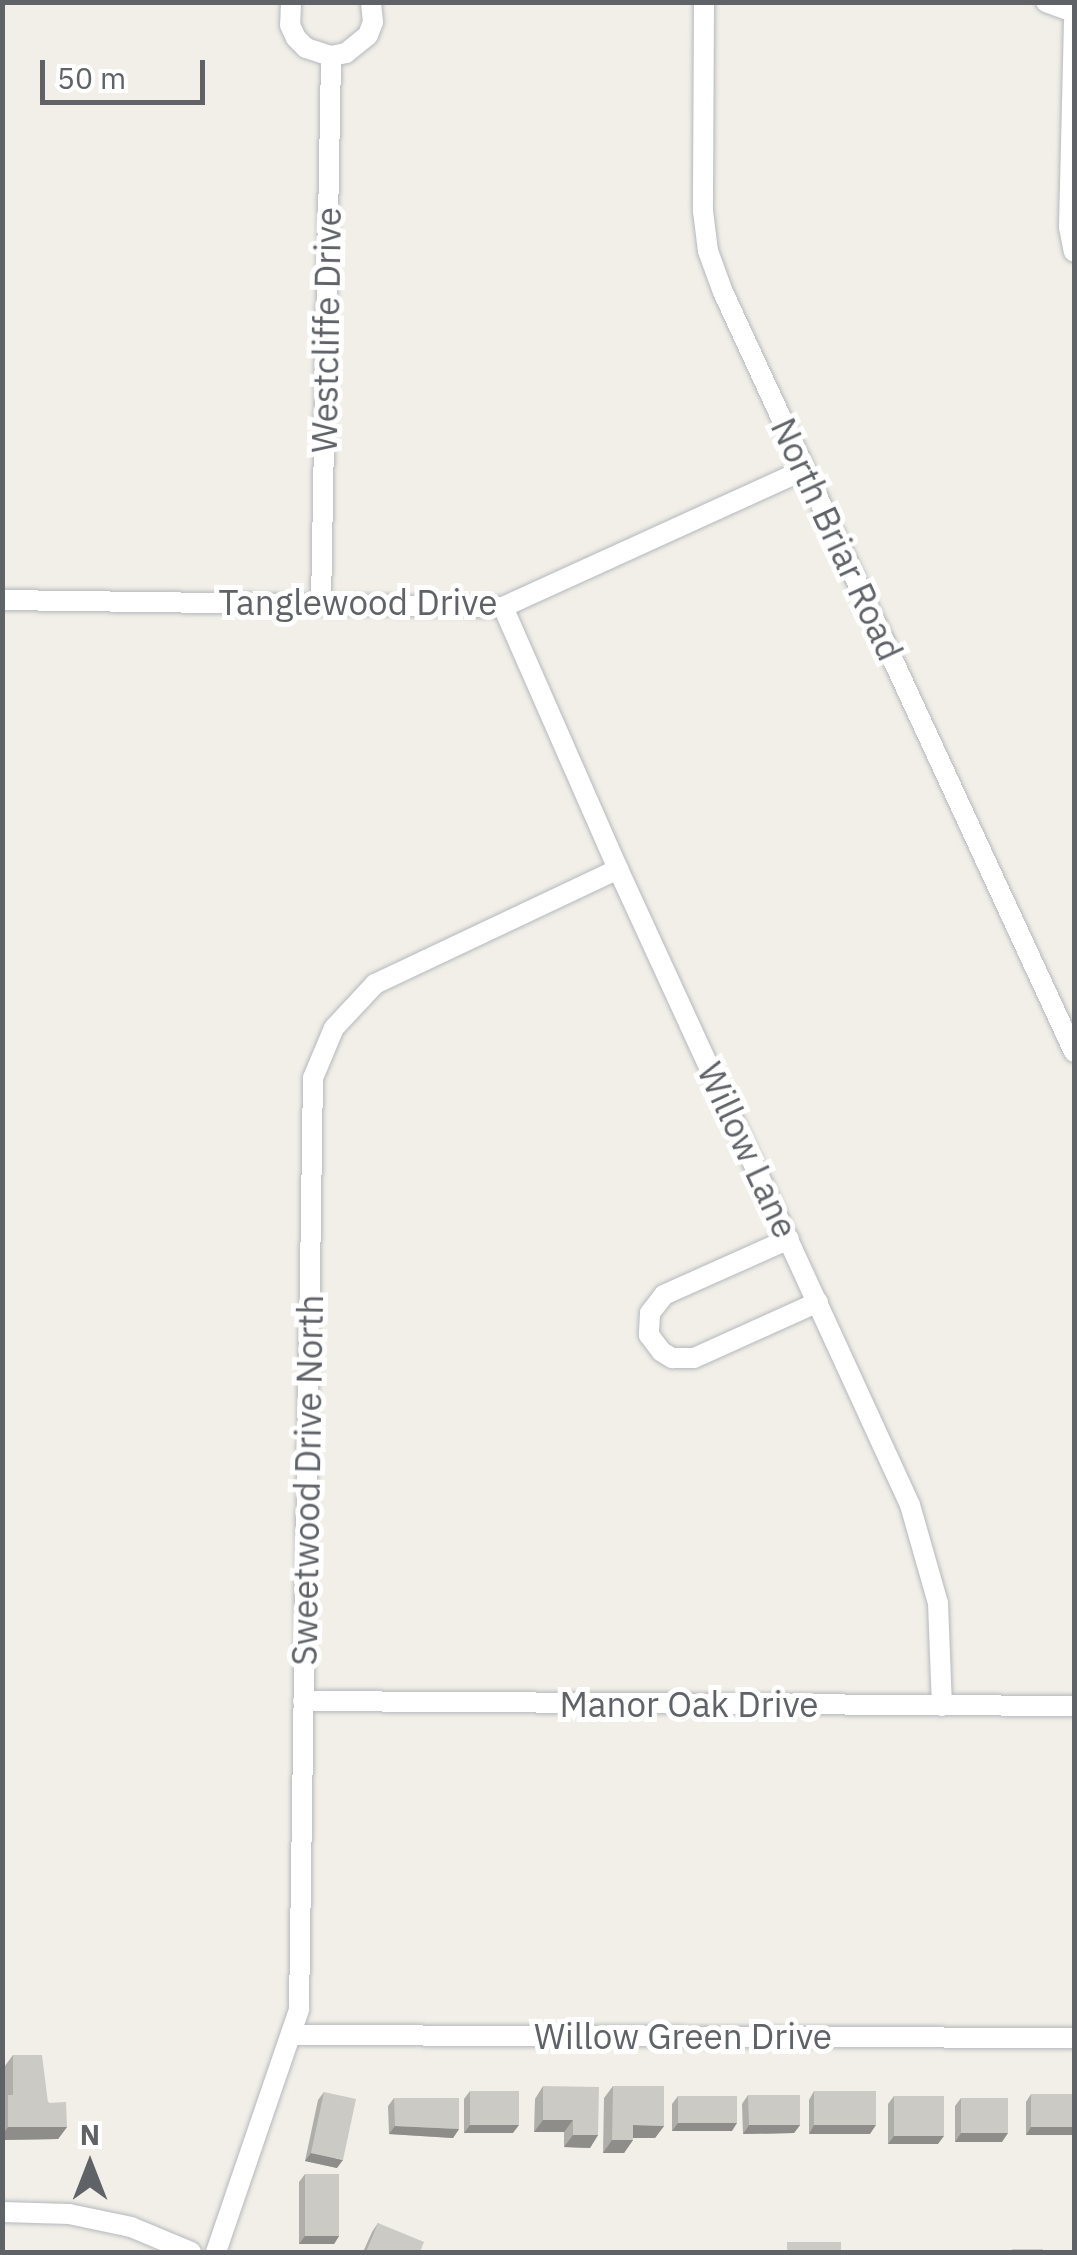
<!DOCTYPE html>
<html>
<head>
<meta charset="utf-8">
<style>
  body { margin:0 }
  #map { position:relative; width:1077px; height:2255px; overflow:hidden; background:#f1efe8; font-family:"IBM Plex Sans",sans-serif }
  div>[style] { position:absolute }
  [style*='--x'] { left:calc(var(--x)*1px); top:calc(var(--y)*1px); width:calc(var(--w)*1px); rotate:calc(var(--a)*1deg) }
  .roads { filter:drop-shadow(0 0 2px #b5b8bc) drop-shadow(0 0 2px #b5b8bc) }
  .street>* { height:20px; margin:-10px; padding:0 10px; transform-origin:10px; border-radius:10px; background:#fff }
  .wall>* { inset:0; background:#afaea9 }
  .shaded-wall>* { inset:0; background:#8f8d8a }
  .building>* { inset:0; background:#cccac5 }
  span { translate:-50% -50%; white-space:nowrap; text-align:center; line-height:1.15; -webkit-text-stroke:10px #fff; paint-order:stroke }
  .street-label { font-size:35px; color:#5f6368 }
  .frame { position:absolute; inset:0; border:5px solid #5f6368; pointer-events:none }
  .north { position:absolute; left:40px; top:2115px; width:100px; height:100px; -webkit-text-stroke:8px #fff; paint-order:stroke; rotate:0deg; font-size:28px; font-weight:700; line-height:40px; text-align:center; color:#5f6368 }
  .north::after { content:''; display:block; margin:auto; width:35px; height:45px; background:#5f6368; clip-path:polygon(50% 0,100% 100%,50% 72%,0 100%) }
  .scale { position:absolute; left:40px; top:60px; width:165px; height:45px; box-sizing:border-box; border:5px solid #5f6368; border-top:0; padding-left:12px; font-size:30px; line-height:35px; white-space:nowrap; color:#5f6368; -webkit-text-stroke:8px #fff; paint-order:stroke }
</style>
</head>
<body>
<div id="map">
  <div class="roads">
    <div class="street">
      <i style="--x:291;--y:2;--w:23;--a:92"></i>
      <i style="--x:290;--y:25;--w:14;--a:65"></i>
      <i style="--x:296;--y:38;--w:14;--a:45"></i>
      <i style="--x:306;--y:48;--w:26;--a:18"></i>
      <i style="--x:331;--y:56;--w:15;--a:-11"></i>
      <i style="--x:346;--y:53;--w:28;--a:-39"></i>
      <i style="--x:368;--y:35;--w:14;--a:-69"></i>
      <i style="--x:373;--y:22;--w:20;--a:-96"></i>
      <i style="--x:704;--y:2;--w:209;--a:90.3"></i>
      <i style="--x:703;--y:211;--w:40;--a:82.9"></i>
      <i style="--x:708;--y:251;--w:44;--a:69.9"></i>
      <i style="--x:723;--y:292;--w:837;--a:65.21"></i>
      <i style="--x:1046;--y:2;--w:30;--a:20"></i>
      <i style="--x:1074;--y:21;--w:206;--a:91.4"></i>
      <i style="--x:1069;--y:227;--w:25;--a:79"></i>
      <i style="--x:2;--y:600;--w:501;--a:0.8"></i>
      <i style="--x:503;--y:607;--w:331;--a:-24.5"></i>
      <i style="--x:321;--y:604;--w:548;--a:-88.95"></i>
      <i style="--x:503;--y:607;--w:286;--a:66.3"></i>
      <i style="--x:618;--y:869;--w:700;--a:65.34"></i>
      <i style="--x:910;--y:1505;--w:102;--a:74.1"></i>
      <i style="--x:938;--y:1603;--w:103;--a:87.8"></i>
      <i style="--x:789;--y:1239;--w:137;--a:155.9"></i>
      <i style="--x:664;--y:1295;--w:23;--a:128"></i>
      <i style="--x:650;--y:1313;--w:22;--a:93"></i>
      <i style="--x:649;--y:1335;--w:21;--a:53"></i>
      <i style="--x:662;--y:1352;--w:12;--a:31"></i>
      <i style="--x:672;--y:1358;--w:22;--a:0"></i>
      <i style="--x:694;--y:1358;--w:136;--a:-24.3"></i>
      <i style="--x:303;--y:1701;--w:771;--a:0.37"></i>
      <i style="--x:291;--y:2035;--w:783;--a:0.22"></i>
      <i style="--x:2;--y:2212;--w:67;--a:1.7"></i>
      <i style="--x:69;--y:2214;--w:63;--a:11.8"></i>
      <i style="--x:131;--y:2227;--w:65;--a:22.6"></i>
      <i style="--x:216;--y:2252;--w:257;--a:-71.1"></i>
      <i style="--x:299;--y:2009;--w:931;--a:-89.14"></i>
      <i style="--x:313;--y:1078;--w:54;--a:-67.2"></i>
      <i style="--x:334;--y:1028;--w:60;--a:-47"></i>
      <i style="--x:375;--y:984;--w:269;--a:-25.3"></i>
    </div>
  </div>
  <div class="wall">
    <i style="clip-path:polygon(13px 2055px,67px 2127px,58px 2139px,2px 2140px,4px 2067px)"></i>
    <i style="clip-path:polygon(543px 2086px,598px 2135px,590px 2148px,564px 2147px,564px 2132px,534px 2132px,535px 2099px)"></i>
    <i style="clip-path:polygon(613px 2086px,664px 2126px,655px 2138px,633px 2138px,633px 2140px,624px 2153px,603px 2153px,604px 2098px)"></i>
    <i style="clip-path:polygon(470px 2091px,513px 2133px,464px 2133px,464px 2099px)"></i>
    <i style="clip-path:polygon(814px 2091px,870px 2134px,809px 2134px,809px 2100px)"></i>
    <i style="clip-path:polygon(324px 2092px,337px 2168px,305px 2161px,318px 2100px)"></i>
    <i style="clip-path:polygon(1031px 2094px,1074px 2135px,1026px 2135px,1026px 2102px)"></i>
    <i style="clip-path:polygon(748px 2095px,800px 2125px,794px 2133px,743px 2134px,742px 2104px)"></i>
    <i style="clip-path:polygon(678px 2096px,732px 2131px,672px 2131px,672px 2104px)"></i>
    <i style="clip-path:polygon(894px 2096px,938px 2144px,888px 2144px,888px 2104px)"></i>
    <i style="clip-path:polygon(394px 2098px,459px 2129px,453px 2138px,389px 2134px,388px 2106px)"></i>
    <i style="clip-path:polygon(961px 2098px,1002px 2142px,955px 2142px,955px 2106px)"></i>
    <i style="clip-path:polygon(305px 2174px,339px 2236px,334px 2244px,299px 2244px,299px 2182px)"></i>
    <i style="clip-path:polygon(378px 2223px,420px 2252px,363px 2252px,372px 2232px)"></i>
  </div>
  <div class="shaded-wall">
    <i style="clip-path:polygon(543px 2120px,573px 2120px,564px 2132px,534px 2132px)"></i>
    <i style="clip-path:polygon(678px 2123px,737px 2123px,732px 2131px,672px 2131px)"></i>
    <i style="clip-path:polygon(470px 2125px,519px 2125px,513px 2133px,464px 2133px)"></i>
    <i style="clip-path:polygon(633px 2125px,664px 2126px,655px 2138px,624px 2138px)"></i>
    <i style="clip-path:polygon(749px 2125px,800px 2125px,794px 2133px,743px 2134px)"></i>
    <i style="clip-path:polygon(814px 2125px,876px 2125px,870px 2134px,809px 2134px)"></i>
    <i style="clip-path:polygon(395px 2126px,459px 2129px,453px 2138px,389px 2134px)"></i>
    <i style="clip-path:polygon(8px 2127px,67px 2127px,58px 2139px,2px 2140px,2px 2135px)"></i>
    <i style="clip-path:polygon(1031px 2127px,1074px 2127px,1074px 2135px,1026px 2135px)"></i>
    <i style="clip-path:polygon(961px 2133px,1008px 2133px,1002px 2142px,955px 2142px)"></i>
    <i style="clip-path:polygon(573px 2135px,598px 2135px,590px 2148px,564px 2147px)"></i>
    <i style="clip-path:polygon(894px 2136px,944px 2136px,938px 2144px,888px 2144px)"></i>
    <i style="clip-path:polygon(612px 2140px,633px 2140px,624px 2153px,603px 2153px)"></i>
    <i style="clip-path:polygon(311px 2153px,343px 2160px,337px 2168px,305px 2161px)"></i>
    <i style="clip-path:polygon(305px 2236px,339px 2236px,334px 2244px,299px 2244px)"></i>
  </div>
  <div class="building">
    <i style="clip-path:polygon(13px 2055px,42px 2055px,48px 2103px,66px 2102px,67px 2127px,8px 2127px,8px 2095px,13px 2095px)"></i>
    <i style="clip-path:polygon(543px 2086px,599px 2087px,598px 2135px,573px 2135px,573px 2120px,543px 2120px)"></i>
    <i style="clip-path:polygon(613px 2086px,664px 2086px,664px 2126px,633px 2125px,633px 2140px,612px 2140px)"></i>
    <i style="clip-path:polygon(470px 2091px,519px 2091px,519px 2125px,470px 2125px)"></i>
    <i style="clip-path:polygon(814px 2091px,876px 2091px,876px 2125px,814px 2125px)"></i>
    <i style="clip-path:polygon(324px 2092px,356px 2099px,343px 2160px,311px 2153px)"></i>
    <i style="clip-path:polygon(1031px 2094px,1074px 2094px,1074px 2127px,1031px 2127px)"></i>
    <i style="clip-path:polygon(748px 2095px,800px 2095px,800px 2125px,749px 2125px)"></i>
    <i style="clip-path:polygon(678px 2096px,737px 2096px,737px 2123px,678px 2123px)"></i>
    <i style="clip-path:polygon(894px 2096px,944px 2096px,944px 2136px,894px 2136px)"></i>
    <i style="clip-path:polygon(394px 2098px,459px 2098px,459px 2129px,395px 2126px)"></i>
    <i style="clip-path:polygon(961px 2098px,1008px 2098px,1008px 2133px,961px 2133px)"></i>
    <i style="clip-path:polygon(305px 2174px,339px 2174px,339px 2236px,305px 2236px)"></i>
    <i style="clip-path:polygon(378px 2223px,424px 2242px,420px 2252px,366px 2252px)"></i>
    <i style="clip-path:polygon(787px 2242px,841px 2242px,841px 2252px,787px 2252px)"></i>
    <i style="clip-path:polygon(1012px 2249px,1043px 2249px,1043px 2252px,1012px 2252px)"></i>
    <i style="clip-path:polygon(920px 2250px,977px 2250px,977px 2252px,920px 2252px)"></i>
  </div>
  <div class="street-label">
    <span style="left:326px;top:330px;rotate:-89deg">Westcliffe Drive</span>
    <span style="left:837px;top:539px;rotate:65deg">North Briar Road</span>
    <span style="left:358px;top:602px">Tanglewood Drive</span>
    <span style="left:748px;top:1150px;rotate:65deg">Willow Lane</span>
    <span style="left:307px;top:1480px;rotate:-89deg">Sweetwood Drive North</span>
    <span style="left:689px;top:1704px">Manor Oak Drive</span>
    <span style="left:683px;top:2036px">Willow Green Drive</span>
  </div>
  <div class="frame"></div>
  <div class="north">N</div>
  <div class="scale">50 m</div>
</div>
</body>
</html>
